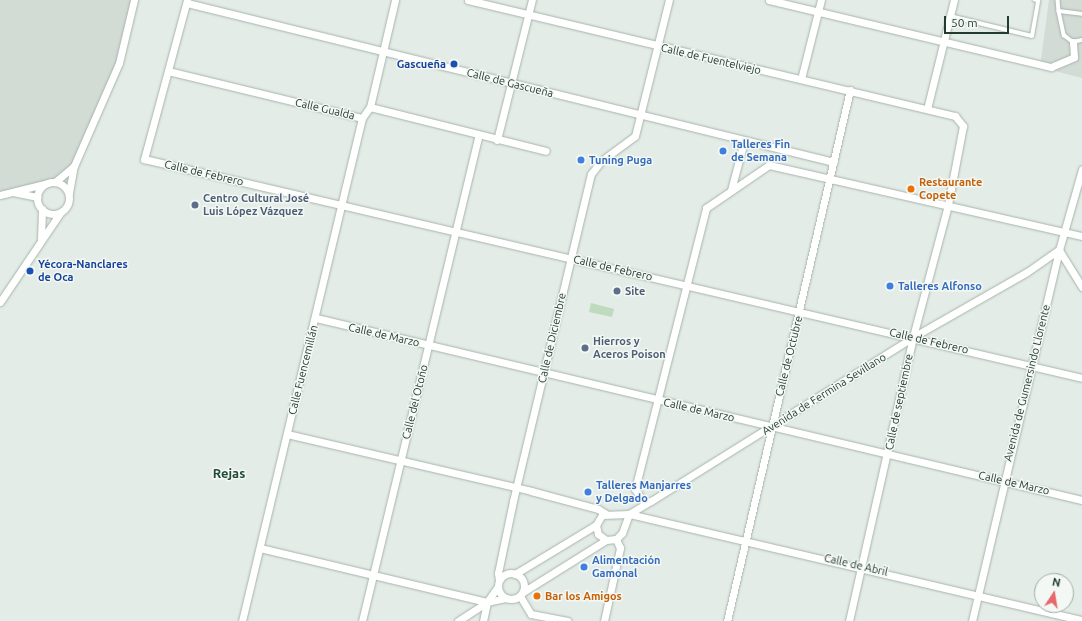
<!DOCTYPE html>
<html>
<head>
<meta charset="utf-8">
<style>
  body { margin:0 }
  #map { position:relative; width:1082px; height:621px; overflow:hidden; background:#e3ece6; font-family:Ubuntu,sans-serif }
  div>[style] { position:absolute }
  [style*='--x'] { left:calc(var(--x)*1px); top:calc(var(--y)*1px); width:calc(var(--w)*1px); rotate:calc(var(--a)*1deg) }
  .built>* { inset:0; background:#d2dbd4 }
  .green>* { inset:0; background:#bedbbe }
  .roads { filter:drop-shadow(0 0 1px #a6b4ab) drop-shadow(0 0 1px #a6b4ab) }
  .lane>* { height:3.5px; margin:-1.75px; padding:0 1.75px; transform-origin:1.75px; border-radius:1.75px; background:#fff }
  .street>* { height:7px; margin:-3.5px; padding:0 3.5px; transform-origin:3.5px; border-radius:3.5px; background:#fff }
  .street>.ring { margin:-3.5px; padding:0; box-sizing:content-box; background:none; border:7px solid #fff; border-radius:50% }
  .dots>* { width:11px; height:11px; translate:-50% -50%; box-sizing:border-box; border:2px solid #f4f8f5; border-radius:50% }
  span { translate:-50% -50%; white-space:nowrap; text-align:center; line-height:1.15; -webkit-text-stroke:3px #f4f8f5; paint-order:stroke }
  .street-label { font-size:11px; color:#243c2f }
  .transit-label { font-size:11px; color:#164399; font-weight:700 }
  .right { translate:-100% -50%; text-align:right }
  .left { translate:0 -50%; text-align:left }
  .shop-label { font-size:11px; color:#366cbe; font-weight:700 }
  .food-label { font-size:11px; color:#c56008; font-weight:700 }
  .service-label { font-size:11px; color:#4e5e75; font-weight:700 }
  .quarter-label { font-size:13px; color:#224c36; font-weight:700 }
  .north { position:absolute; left:1034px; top:573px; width:40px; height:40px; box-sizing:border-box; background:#f4f8f5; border:1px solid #a1ada6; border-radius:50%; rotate:12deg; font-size:11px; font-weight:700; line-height:16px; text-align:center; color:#243c2f }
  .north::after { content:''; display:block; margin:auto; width:14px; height:18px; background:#e5686c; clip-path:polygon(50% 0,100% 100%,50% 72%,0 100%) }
  .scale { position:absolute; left:944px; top:16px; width:65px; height:18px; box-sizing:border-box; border:2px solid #243c2f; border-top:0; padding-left:5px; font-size:12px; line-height:14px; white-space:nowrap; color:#243c2f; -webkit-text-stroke:3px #f4f8f5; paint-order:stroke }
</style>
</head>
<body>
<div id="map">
  <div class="built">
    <i style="clip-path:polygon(0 0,134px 0,119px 63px,74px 166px,69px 193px,61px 183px,55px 182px,42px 186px,37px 197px,0 195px)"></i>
    <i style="clip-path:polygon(1049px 0,1082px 0,1082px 78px,1040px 67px)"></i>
  </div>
  <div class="green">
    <i style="clip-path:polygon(591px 303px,614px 309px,612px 317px,589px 312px)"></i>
  </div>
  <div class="roads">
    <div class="lane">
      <i style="--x:1058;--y:0;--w:11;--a:85"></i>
      <i style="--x:1059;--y:11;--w:23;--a:7"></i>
      <i style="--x:1059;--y:11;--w:25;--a:78"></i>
      <i style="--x:1064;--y:35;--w:11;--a:38"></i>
      <i style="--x:1073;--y:42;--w:9;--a:-13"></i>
      <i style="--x:950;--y:16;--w:84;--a:13.7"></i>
      <i style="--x:1032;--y:36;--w:36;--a:-80"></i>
      <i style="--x:1038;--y:1;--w:3;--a:-162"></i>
    </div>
    <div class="street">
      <i style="--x:187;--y:0;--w:165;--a:105.1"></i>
      <i style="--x:144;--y:159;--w:963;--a:13.14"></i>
      <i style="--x:468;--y:0;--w:501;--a:13.4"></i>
      <i style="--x:955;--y:116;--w:13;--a:51"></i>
      <i style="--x:963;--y:126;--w:80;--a:100.8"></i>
      <i style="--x:948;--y:205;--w:137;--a:104.9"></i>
      <i style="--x:913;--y:337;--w:291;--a:102.7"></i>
      <i style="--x:769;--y:0;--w:290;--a:13.4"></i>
      <i style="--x:1051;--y:67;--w:25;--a:-23"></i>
      <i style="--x:1074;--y:57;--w:15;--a:-94"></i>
      <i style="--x:187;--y:3;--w:666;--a:13.81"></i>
      <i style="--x:168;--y:71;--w:200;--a:13.6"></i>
      <i style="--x:362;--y:118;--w:14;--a:-54"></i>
      <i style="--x:370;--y:107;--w:110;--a:-76.8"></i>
      <i style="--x:801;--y:79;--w:81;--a:-75.8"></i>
      <i style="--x:370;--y:107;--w:181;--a:14"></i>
      <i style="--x:927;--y:109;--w:112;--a:-76.1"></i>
      <i style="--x:497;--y:140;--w:144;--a:-76"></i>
      <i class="ring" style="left:37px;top:182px;width:25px;height:25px"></i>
      <i style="--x:55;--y:182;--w:25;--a:-40"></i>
      <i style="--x:731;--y:190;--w:51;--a:-75.1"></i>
      <i style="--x:13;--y:192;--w:25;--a:12"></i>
      <i style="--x:69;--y:193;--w:27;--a:-80"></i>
      <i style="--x:74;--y:166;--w:112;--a:-66.4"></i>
      <i style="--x:119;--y:63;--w:65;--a:-76.6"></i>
      <i style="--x:0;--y:195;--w:49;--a:-14"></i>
      <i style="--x:41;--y:239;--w:30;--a:-88"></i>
      <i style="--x:1059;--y:250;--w:44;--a:58.1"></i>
      <i style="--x:0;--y:302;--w:107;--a:-56"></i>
      <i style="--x:316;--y:318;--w:787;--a:13.37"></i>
      <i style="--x:287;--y:434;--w:251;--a:13.1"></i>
      <i style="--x:531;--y:491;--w:69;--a:15"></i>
      <i style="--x:598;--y:509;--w:9;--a:32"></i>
      <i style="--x:645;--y:504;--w:18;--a:-124"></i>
      <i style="--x:635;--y:489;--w:290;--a:-75.8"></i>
      <i style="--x:706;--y:208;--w:76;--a:-34.3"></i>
      <i style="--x:769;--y:165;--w:321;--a:12.8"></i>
      <i style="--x:629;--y:514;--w:20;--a:110"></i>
      <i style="--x:622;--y:533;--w:8;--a:135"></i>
      <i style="--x:616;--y:539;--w:10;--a:174"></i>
      <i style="--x:606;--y:540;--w:10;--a:-143"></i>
      <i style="--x:598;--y:534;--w:9;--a:-103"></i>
      <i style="--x:596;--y:525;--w:12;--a:-59"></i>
      <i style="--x:602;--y:515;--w:27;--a:-2"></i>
      <i style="--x:629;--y:514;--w:26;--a:-31"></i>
      <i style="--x:651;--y:501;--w:309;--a:-32"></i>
      <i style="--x:913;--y:337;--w:131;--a:-29.7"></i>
      <i style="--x:1027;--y:272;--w:39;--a:-35"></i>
      <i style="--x:629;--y:514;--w:465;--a:13.2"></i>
      <i style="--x:260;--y:548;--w:233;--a:13.4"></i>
      <i class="ring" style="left:498px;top:573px;width:19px;height:19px"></i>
      <i style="--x:515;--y:574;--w:95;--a:-31.2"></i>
      <i style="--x:499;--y:580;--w:7;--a:-98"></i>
      <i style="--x:498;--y:573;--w:74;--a:-78.2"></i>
      <i style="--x:513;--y:501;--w:336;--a:-76.6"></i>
      <i style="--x:591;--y:174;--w:16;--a:-52"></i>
      <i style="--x:601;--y:161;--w:42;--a:-36.3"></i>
      <i style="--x:635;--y:136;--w:140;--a:-76"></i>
      <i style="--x:523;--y:592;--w:98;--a:-32.1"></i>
      <i style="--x:520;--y:596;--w:21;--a:59"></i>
      <i style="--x:531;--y:614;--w:37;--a:11"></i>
      <i style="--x:242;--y:621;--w:517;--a:-76.58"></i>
      <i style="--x:362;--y:621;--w:499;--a:-76.5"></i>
      <i style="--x:458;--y:621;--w:35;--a:-33"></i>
      <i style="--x:487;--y:602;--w:19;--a:-12"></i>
      <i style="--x:483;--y:621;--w:19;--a:-78"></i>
      <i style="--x:487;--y:602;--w:19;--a:-55"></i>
      <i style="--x:604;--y:621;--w:75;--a:-77.6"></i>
      <i style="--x:620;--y:548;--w:10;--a:-114"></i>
      <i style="--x:727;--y:621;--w:545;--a:-76.96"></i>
      <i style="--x:972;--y:621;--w:381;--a:-76.8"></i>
      <i style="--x:1059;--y:250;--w:84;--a:-74.1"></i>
    </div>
  </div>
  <div class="dots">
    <i style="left:454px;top:64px;background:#1a4fb4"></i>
    <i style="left:723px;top:151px;background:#3f7fe0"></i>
    <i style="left:581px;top:160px;background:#3f7fe0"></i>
    <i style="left:911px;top:189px;background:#e8710a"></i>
    <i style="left:195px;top:205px;background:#5c6f8a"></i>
    <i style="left:30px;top:271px;background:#1a4fb4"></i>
    <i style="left:890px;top:286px;background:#3f7fe0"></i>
    <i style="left:617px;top:291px;background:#5c6f8a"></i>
    <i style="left:585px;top:348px;background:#5c6f8a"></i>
    <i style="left:588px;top:492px;background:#3f7fe0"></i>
    <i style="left:584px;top:567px;background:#3f7fe0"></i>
    <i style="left:537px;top:596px;background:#e8710a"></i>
  </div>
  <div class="street-label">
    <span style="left:711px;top:59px;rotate:13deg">Calle de Fuentelviejo</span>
    <span style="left:510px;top:83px;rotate:14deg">Calle de Gascueña</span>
    <span style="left:325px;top:109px;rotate:13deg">Calle Gualda</span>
    <span style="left:204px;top:173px;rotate:13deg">Calle de Febrero</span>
    <span style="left:613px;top:268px;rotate:13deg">Calle de Febrero</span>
    <span style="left:384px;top:335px;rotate:13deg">Calle de Marzo</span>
    <span style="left:552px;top:338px;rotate:-77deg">Calle de Diciembre</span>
    <span style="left:929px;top:341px;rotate:13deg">Calle de Febrero</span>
    <span style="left:789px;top:356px;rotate:-76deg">Calle de Octubre</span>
    <span style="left:303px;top:370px;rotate:-76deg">Calle Fuencemillán</span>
    <span style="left:1027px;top:383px;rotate:-76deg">Avenida de Gumersindo Llorente</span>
    <span style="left:824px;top:394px;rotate:-32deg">Avenida de Fermina Sevillano</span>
    <span style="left:415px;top:402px;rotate:-76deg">Calle del Otoño</span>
    <span style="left:899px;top:402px;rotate:-78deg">Calle de septiembre</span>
    <span style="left:699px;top:410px;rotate:13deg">Calle de Marzo</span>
    <span style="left:1014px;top:483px;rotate:13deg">Calle de Marzo</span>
    <span style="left:856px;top:565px;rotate:13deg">Calle de Abril</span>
  </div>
  <div class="transit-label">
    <span class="right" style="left:446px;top:64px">Gascueña</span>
    <span class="left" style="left:38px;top:271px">Yécora-Nanclares<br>de Oca</span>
  </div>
  <div class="shop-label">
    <span class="left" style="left:731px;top:151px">Talleres Fin<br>de Semana</span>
    <span class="left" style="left:589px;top:160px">Tuning Puga</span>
    <span class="left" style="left:898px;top:286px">Talleres Alfonso</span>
    <span class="left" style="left:596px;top:492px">Talleres Manjarres<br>y Delgado</span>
    <span class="left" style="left:592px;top:567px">Alimentación<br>Gamonal</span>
  </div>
  <div class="food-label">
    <span class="left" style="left:919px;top:189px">Restaurante<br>Copete</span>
    <span class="left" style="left:545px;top:596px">Bar los Amigos</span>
  </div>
  <div class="service-label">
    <span class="left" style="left:203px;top:205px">Centro Cultural José<br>Luis López Vázquez</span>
    <span class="left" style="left:625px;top:291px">Site</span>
    <span class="left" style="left:593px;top:348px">Hierros y<br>Aceros Poison</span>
  </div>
  <div class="quarter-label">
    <span style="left:229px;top:473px">Rejas</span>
  </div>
  <div class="north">N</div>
  <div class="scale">50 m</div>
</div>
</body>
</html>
